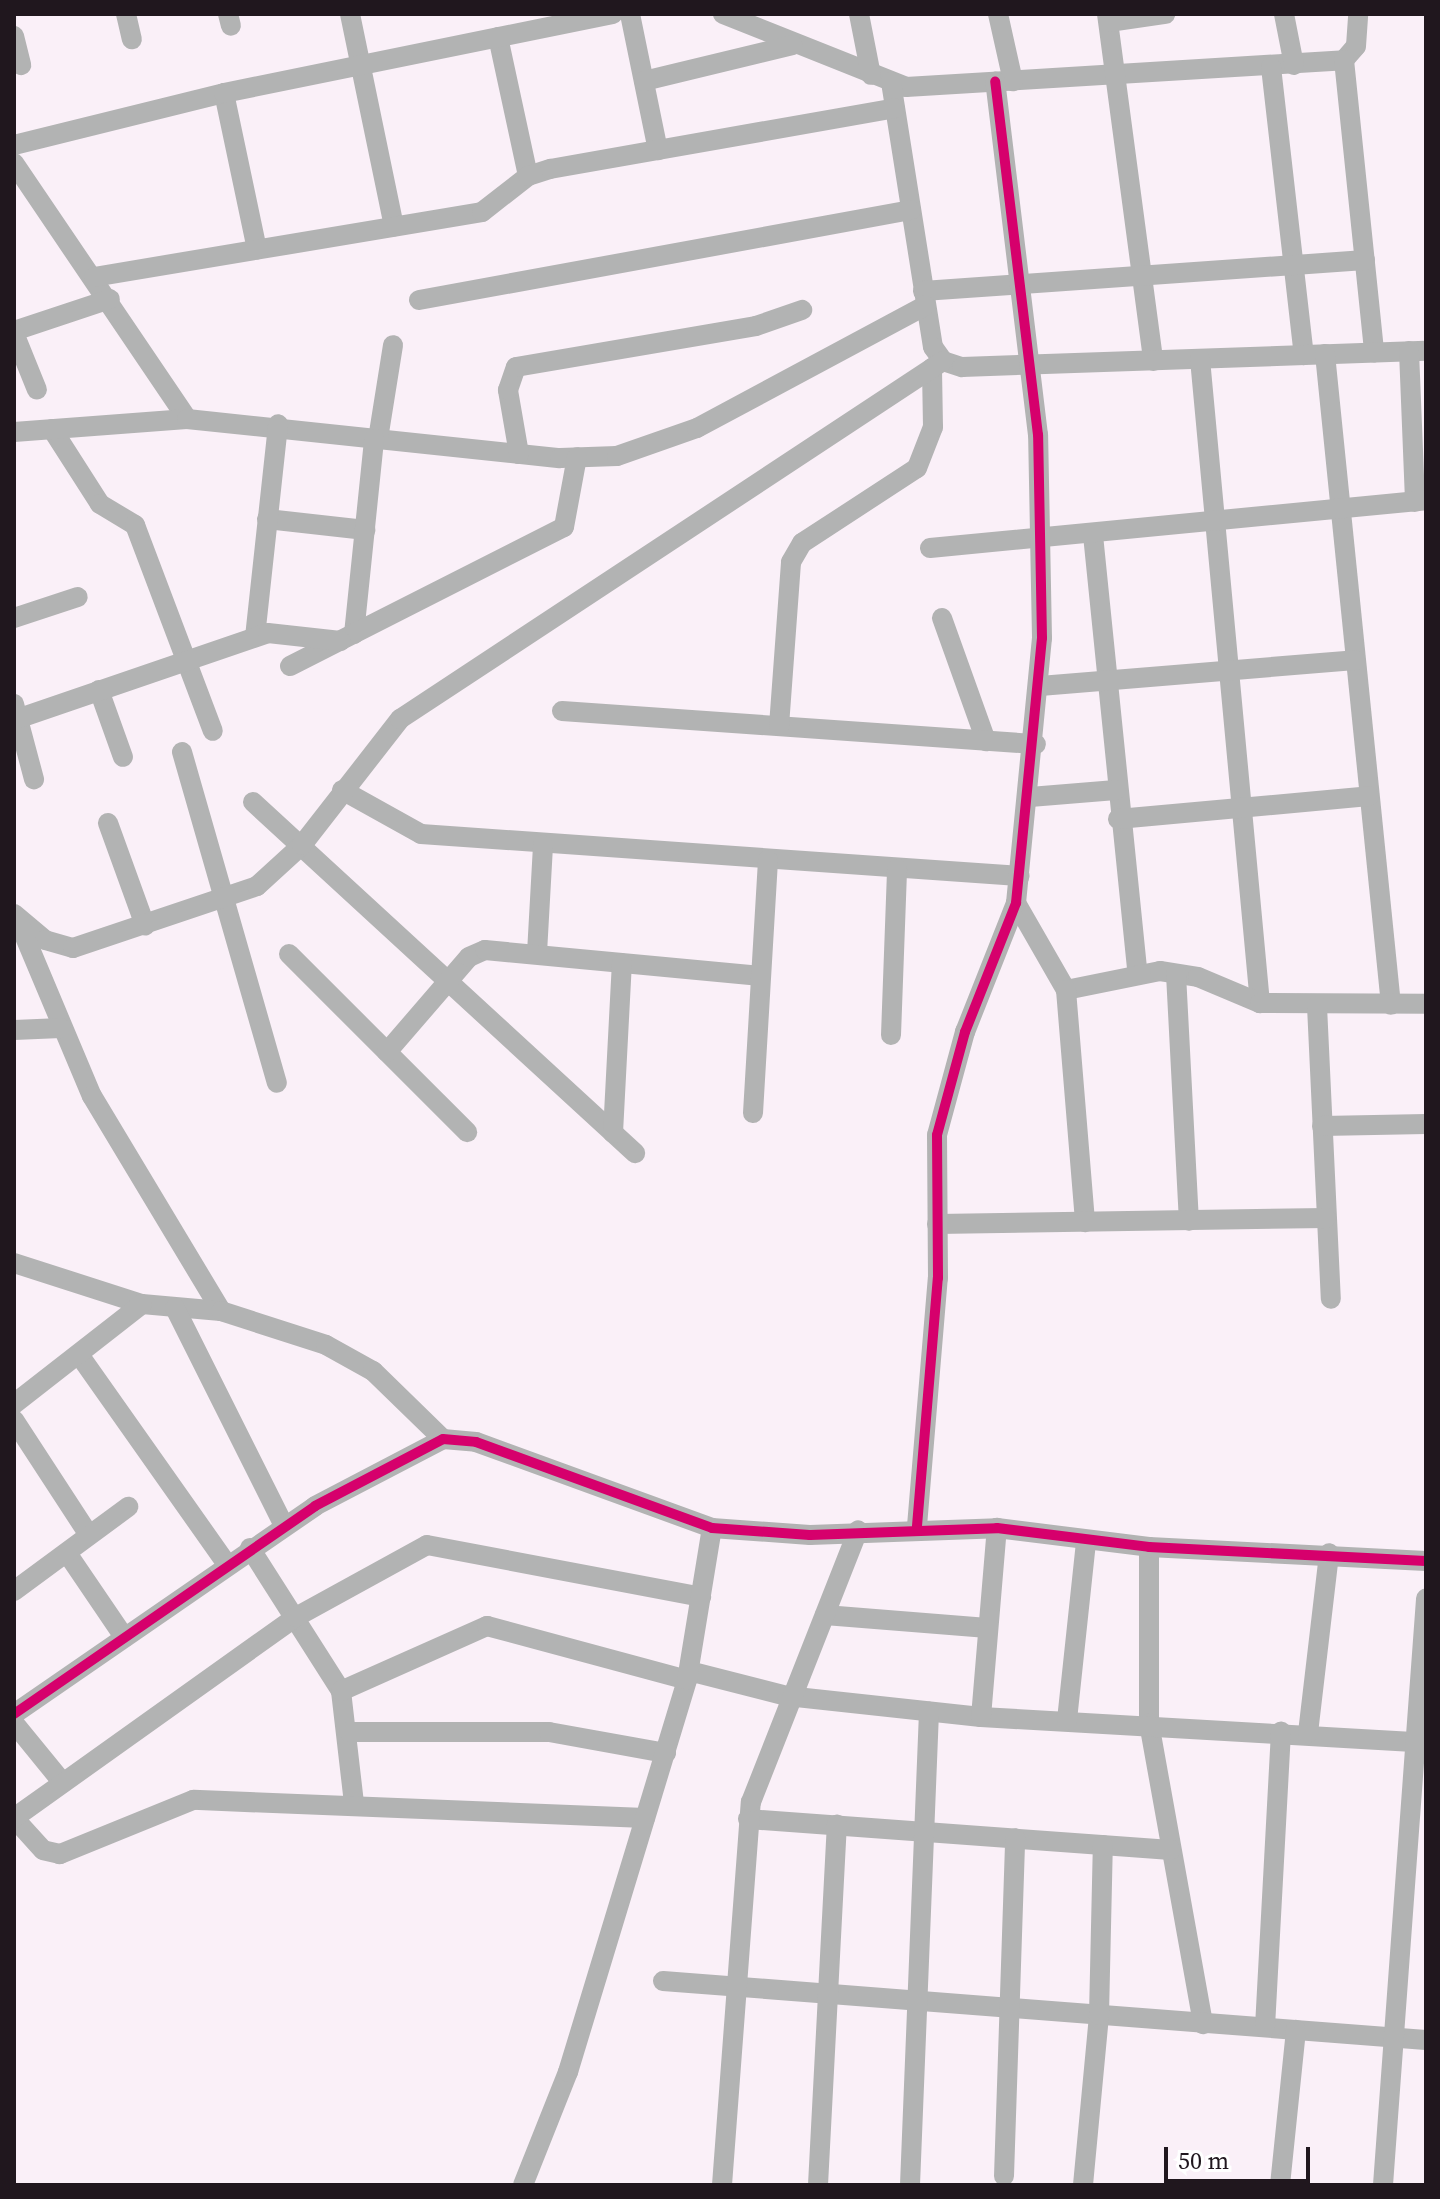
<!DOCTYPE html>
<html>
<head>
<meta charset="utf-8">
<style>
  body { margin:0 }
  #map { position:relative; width:1440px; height:2199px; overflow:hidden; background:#faf0f8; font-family:"Source Serif 4",serif }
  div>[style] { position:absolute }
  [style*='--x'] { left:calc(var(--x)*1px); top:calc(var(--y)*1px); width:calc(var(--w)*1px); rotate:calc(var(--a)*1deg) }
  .minor>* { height:20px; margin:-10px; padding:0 10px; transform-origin:10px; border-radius:10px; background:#b2b3b3 }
  .cycleway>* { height:10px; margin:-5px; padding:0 5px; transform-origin:5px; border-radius:5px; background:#d6006c }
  span { translate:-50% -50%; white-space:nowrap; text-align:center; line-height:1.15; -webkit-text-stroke:7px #fff; paint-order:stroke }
  .frame { position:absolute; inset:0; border:16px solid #20171e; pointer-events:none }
  .scale { position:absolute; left:1164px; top:2147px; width:146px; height:36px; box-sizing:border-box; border:4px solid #20171e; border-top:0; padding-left:10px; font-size:24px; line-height:28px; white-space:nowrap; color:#20171e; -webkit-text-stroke:6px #fff; paint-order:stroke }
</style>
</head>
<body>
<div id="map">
  <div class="minor">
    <i style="--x:126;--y:14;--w:26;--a:77"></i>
    <i style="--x:228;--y:14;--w:12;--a:76"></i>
    <i style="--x:350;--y:14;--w:217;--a:78.3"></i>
    <i style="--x:630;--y:14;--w:139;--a:78.4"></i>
    <i style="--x:723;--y:14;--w:197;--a:21.7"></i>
    <i style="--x:906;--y:87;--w:439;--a:-3.5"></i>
    <i style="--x:1344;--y:60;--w:18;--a:-49"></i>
    <i style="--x:1356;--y:46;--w:32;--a:-86"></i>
    <i style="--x:859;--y:14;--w:62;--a:78.9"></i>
    <i style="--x:998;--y:14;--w:69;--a:77.4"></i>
    <i style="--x:1107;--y:14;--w:350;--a:82.4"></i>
    <i style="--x:1284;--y:14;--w:52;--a:78.9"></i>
    <i style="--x:1109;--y:22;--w:57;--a:-8.1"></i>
    <i style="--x:14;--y:36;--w:30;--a:76"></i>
    <i style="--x:498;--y:37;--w:142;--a:77.8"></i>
    <i style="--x:1344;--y:60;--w:294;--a:84.1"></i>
    <i style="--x:1271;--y:67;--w:290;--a:83.5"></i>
    <i style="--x:644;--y:81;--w:153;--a:-13.6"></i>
    <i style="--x:891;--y:82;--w:268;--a:81"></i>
    <i style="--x:933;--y:347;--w:17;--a:54"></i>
    <i style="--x:943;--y:361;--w:20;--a:18"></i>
    <i style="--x:962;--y:367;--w:464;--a:-2"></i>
    <i style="--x:224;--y:93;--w:160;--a:78.1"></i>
    <i style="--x:14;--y:145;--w:216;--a:-13.9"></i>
    <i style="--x:224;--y:93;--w:397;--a:-11.5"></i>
    <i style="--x:14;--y:163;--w:309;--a:55.9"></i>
    <i style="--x:94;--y:277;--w:393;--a:-9.5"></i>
    <i style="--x:482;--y:212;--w:58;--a:-38"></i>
    <i style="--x:528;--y:176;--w:23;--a:-18"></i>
    <i style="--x:550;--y:169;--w:350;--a:-10"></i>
    <i style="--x:923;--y:291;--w:443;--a:-4"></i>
    <i style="--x:419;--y:300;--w:500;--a:-10.37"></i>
    <i style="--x:14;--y:331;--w:101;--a:-18.4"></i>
    <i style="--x:14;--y:333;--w:61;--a:68"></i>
    <i style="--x:1409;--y:351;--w:151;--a:87.7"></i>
    <i style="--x:1325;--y:354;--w:654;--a:84.21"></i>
    <i style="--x:1200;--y:359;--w:647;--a:84.68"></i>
    <i style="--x:52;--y:429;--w:89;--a:57.4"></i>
    <i style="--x:100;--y:504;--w:41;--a:31"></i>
    <i style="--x:135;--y:525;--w:220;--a:69.3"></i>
    <i style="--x:14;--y:432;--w:173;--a:-4.3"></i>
    <i style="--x:187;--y:419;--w:375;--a:6"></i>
    <i style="--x:560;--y:458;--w:57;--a:-2"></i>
    <i style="--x:617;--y:456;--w:85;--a:-19.3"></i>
    <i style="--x:697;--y:428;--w:259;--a:-28.2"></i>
    <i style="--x:378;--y:439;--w:95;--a:-80.9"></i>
    <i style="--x:519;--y:454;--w:65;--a:-99.8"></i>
    <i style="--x:508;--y:390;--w:24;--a:-71"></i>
    <i style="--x:516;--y:367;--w:243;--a:-9.7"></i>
    <i style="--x:756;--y:326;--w:49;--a:-19.2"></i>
    <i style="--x:267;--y:519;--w:99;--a:6.4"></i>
    <i style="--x:1093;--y:535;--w:438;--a:84.2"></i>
    <i style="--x:930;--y:548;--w:498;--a:-5.5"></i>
    <i style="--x:14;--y:618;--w:67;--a:-18.2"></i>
    <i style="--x:942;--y:618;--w:131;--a:70.3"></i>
    <i style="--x:354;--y:634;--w:196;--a:-84.1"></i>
    <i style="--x:255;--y:637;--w:214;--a:-83.8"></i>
    <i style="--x:290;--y:666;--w:307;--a:-26.9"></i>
    <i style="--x:564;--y:527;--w:71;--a:-79.5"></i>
    <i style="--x:1040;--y:686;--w:316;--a:-4.7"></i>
    <i style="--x:99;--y:690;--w:71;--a:70.3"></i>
    <i style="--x:14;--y:704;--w:78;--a:75.1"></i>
    <i style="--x:562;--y:711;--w:475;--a:4"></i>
    <i style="--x:14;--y:720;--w:268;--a:-18.9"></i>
    <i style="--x:268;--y:633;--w:73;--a:6.3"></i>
    <i style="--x:779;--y:726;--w:164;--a:-85.8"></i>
    <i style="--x:791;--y:562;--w:22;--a:-60"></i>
    <i style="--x:802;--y:543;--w:137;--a:-33.1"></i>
    <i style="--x:917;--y:468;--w:44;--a:-68.7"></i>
    <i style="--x:933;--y:427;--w:59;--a:-91"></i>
    <i style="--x:182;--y:752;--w:344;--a:74"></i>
    <i style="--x:342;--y:790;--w:90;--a:29.1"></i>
    <i style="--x:421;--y:834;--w:600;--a:4.01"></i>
    <i style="--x:1030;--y:797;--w:86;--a:-4.7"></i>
    <i style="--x:253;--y:802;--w:519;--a:42.58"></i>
    <i style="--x:1118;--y:819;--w:252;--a:-5.2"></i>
    <i style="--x:108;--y:823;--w:109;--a:70.1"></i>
    <i style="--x:1016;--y:903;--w:100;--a:60.1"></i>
    <i style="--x:1066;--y:990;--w:96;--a:-11.4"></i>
    <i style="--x:1160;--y:971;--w:38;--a:9"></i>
    <i style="--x:1198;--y:977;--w:67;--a:22.8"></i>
    <i style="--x:1260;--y:1003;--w:166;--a:0.3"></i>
    <i style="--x:14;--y:914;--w:40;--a:40"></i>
    <i style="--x:45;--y:940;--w:29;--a:16"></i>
    <i style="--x:73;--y:948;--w:194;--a:-18.6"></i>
    <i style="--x:257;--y:886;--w:61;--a:-42.3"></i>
    <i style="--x:302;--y:845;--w:160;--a:-52.1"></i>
    <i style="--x:400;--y:719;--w:650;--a:-33.4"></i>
    <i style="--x:17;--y:918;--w:193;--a:67.2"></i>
    <i style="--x:92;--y:1096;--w:251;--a:59"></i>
    <i style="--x:537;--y:953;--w:108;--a:-86.8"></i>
    <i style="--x:289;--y:954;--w:252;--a:45"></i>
    <i style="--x:1176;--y:974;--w:247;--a:87"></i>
    <i style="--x:1066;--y:990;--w:233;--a:85.3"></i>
    <i style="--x:1317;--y:1006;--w:293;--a:87.3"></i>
    <i style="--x:14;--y:1030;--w:47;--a:-2.4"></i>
    <i style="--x:891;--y:1035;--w:166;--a:-87.9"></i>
    <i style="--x:387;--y:1052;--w:125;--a:-49.2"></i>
    <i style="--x:469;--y:957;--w:17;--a:-24"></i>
    <i style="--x:485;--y:950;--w:277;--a:5.4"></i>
    <i style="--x:753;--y:1113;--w:253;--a:-86.6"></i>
    <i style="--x:1322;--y:1126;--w:104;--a:-1.1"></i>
    <i style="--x:613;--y:1133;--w:170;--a:-87"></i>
    <i style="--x:937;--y:1224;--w:389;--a:-0.9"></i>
    <i style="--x:14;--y:1263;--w:134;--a:17.8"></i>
    <i style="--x:142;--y:1304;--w:79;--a:5.1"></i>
    <i style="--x:221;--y:1311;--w:110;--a:17.9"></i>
    <i style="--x:326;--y:1345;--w:54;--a:29"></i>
    <i style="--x:373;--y:1371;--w:98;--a:44.2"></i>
    <i style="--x:175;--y:1308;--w:244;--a:63.4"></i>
    <i style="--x:80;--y:1356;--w:253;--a:54.8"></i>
    <i style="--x:14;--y:1404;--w:162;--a:-38"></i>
    <i style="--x:14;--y:1420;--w:137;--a:56.9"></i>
    <i style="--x:917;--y:1526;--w:249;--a:-85.2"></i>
    <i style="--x:938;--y:1278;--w:143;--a:-90.4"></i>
    <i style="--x:937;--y:1135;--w:107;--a:-74.8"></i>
    <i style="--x:965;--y:1032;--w:139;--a:-68.4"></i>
    <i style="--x:1016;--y:903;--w:266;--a:-84.4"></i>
    <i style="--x:1042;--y:638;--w:203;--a:-91.1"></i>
    <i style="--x:1038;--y:435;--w:356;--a:-96.9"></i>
    <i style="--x:1149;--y:1547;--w:176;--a:90"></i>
    <i style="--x:1149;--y:1723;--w:306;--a:79.8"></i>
    <i style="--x:250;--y:1548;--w:169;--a:57.5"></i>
    <i style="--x:341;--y:1691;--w:114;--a:83.4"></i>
    <i style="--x:67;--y:1553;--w:102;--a:55.8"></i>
    <i style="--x:14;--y:1591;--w:142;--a:-36.4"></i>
    <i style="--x:825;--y:1615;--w:163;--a:4.6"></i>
    <i style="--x:689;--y:1671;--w:101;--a:14.3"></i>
    <i style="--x:787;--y:1696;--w:195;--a:6.2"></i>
    <i style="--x:981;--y:1717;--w:446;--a:3.3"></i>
    <i style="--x:341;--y:1691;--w:160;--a:-24"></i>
    <i style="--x:487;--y:1626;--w:207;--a:15.1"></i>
    <i style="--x:14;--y:1714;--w:366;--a:-34.6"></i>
    <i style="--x:315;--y:1506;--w:144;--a:-27.6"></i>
    <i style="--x:443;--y:1439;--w:33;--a:5"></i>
    <i style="--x:476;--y:1442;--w:251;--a:20"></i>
    <i style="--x:712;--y:1528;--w:98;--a:4.1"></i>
    <i style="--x:810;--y:1535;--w:187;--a:-2.1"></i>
    <i style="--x:997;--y:1528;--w:153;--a:7.1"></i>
    <i style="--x:1149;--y:1547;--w:277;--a:2.9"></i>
    <i style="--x:981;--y:1717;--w:190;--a:-85.2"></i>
    <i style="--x:1067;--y:1720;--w:180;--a:-83.9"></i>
    <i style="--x:14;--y:1723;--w:77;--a:50.8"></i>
    <i style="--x:349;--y:1732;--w:200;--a:0"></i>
    <i style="--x:549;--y:1732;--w:119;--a:10.2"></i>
    <i style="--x:1308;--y:1733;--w:181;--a:-83.3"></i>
    <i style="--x:645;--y:1818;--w:452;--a:-177.7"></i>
    <i style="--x:193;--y:1800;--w:144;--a:157.9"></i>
    <i style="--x:60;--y:1854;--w:17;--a:-167"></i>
    <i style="--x:43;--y:1850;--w:43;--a:-132.2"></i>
    <i style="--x:14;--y:1818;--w:346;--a:-35.5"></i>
    <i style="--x:296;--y:1617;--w:149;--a:-28.8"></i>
    <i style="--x:427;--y:1545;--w:279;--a:10.7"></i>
    <i style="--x:748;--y:1819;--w:424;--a:4.2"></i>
    <i style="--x:663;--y:1981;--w:765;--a:4.42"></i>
    <i style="--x:1265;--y:2027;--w:296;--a:-86.9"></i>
    <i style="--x:1004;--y:2176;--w:338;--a:-88.1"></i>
    <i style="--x:523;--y:2185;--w:122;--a:-68.3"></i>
    <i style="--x:568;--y:2072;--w:410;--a:-73.1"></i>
    <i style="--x:687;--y:1680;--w:154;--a:-80.7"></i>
    <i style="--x:722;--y:2185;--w:384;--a:-85.7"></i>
    <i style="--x:751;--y:1802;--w:292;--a:-68.5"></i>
    <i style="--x:818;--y:2185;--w:361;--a:-87"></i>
    <i style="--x:910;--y:2185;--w:474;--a:-87.7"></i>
    <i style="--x:1083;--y:2185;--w:171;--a:-84.6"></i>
    <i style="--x:1099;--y:2015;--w:170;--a:-88.7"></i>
    <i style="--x:1280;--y:2185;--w:156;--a:-84.1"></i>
    <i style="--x:1383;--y:2185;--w:588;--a:-85.8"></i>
  </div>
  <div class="cycleway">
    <i style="--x:917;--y:1526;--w:249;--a:-85.2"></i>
    <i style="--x:938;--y:1278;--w:143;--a:-90.4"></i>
    <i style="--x:937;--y:1135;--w:107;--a:-74.8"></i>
    <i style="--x:965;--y:1032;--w:139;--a:-68.4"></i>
    <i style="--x:1016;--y:903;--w:266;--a:-84.4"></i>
    <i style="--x:1042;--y:638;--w:203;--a:-91.1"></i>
    <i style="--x:1038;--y:435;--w:356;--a:-96.9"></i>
    <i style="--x:14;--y:1714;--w:366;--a:-34.6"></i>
    <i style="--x:315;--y:1506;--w:144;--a:-27.6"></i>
    <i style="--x:443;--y:1439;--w:33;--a:5"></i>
    <i style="--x:476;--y:1442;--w:251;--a:20"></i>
    <i style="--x:712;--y:1528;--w:98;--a:4.1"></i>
    <i style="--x:810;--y:1535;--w:187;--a:-2.1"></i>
    <i style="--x:997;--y:1528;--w:153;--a:7.1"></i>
    <i style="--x:1149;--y:1547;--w:277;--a:2.9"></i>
  </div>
  <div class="frame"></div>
  <div class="scale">50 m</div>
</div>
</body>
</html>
